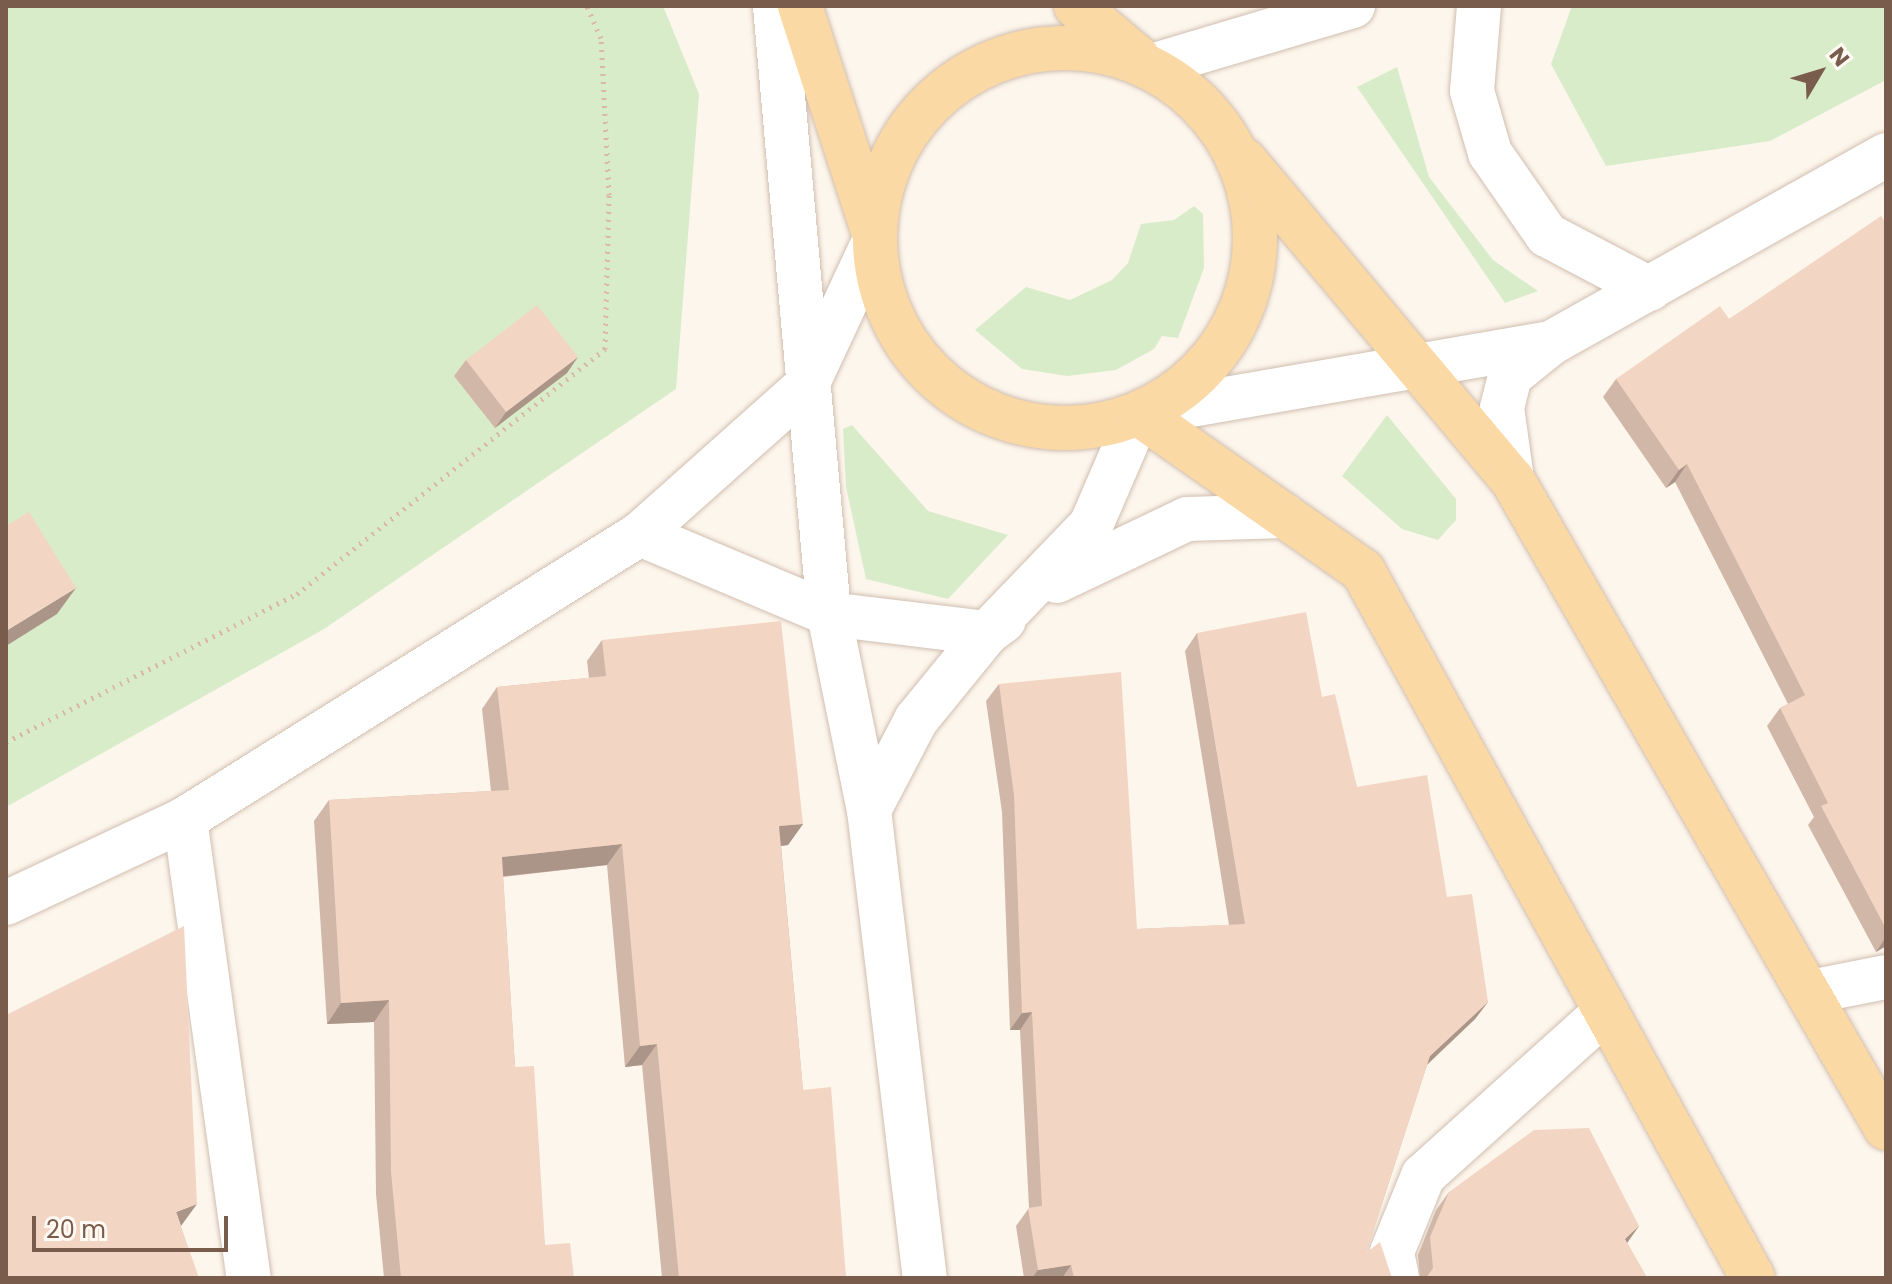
<!DOCTYPE html>
<html>
<head>
<meta charset="utf-8">
<style>
  body { margin:0 }
  #map { position:relative; width:1892px; height:1284px; overflow:hidden; background:#fdf6ec; font-family:Poppins,sans-serif }
  div>[style] { position:absolute }
  [style*='--x'] { left:calc(var(--x)*1px); top:calc(var(--y)*1px); width:calc(var(--w)*1px); rotate:calc(var(--a)*1deg) }
  .green>* { inset:0; background:#d8ecc9 }
  .path>* { height:5px; margin-top:-2.5px; transform-origin:0; background:repeating-linear-gradient(90deg,#d9b8a5 0 2px,transparent 0 8px) }
  .roads { filter:drop-shadow(0 0 2px #d1beb0) drop-shadow(0 0 2px #d1beb0) }
  .minor>* { height:44px; margin:-22px; padding:0 22px; transform-origin:22px; border-radius:22px; background:#fff }
  .primary>* { height:44px; margin:-22px; padding:0 22px; transform-origin:22px; border-radius:22px; background:#fbd9a5 }
  .primary>.ring { margin:-22px; padding:0; box-sizing:content-box; background:none; border:44px solid #fbd9a5; border-radius:50% }
  .wall>* { inset:0; background:#d1b7a8 }
  .shaded-wall>* { inset:0; background:#aa9588 }
  .building>* { inset:0; background:#f3d5c3 }
  span { translate:-50% -50%; white-space:nowrap; text-align:center; line-height:1.15; -webkit-text-stroke:7px #fffaf3; paint-order:stroke }
  .frame { position:absolute; inset:0; border:8px solid #7a5c4d; pointer-events:none }
  .north { position:absolute; left:1780px; top:32px; width:80px; height:80px; -webkit-text-stroke:6px #fffaf3; paint-order:stroke; rotate:52deg; font-size:22px; font-weight:700; line-height:32px; text-align:center; color:#7a5c4d }
  .north::after { content:''; display:block; margin:auto; width:28px; height:36px; background:#7a5c4d; clip-path:polygon(50% 0,100% 100%,50% 72%,0 100%) }
  .scale { position:absolute; left:32px; top:1216px; width:196px; height:36px; box-sizing:border-box; border:4px solid #7a5c4d; border-top:0; padding-left:10px; font-size:24px; line-height:28px; white-space:nowrap; color:#7a5c4d; -webkit-text-stroke:6px #fffaf3; paint-order:stroke }
</style>
</head>
<body>
<div id="map">
  <div class="green">
    <i style="clip-path:polygon(6px 6px,663px 6px,699px 94px,676px 389px,324px 629px,6px 807px)"></i>
    <i style="clip-path:polygon(1572px 6px,1886px 6px,1886px 80px,1770px 141px,1606px 166px,1551px 64px)"></i>
    <i style="clip-path:polygon(1397px 67px,1429px 177px,1493px 260px,1538px 291px,1505px 303px,1357px 87px)"></i>
    <i style="clip-path:polygon(1194px 206px,1203px 214px,1204px 268px,1178px 338px,1162px 336px,1154px 349px,1116px 370px,1067px 376px,1022px 369px,975px 330px,1026px 287px,1070px 300px,1112px 280px,1128px 263px,1141px 224px,1174px 220px)"></i>
    <i style="clip-path:polygon(1387px 415px,1456px 499px,1456px 520px,1438px 540px,1402px 529px,1342px 476px)"></i>
    <i style="clip-path:polygon(852px 425px,928px 511px,1008px 535px,948px 599px,866px 579px,846px 487px,843px 429px)"></i>
  </div>
  <div class="path">
    <i style="--x:6;--y:742;--w:326;--a:-27"></i>
    <i style="--x:297;--y:594;--w:394;--a:-38.5"></i>
    <i style="--x:605;--y:349;--w:154;--a:-88.5"></i>
    <i style="--x:609;--y:195;--w:157;--a:-92.9"></i>
    <i style="--x:601;--y:38;--w:35;--a:-114"></i>
  </div>
  <div class="roads">
    <div class="minor">
      <i style="--x:775;--y:6;--w:610;--a:84.92"></i>
      <i style="--x:829;--y:614;--w:200;--a:78.5"></i>
      <i style="--x:869;--y:810;--w:471;--a:83.2"></i>
      <i style="--x:1479;--y:6;--w:85;--a:94.7"></i>
      <i style="--x:1472;--y:91;--w:65;--a:73.8"></i>
      <i style="--x:1490;--y:153;--w:100;--a:55.2"></i>
      <i style="--x:1547;--y:235;--w:116;--a:27.7"></i>
      <i style="--x:1148;--y:67;--w:214;--a:-16.6"></i>
      <i style="--x:1512;--y:479;--w:72;--a:-98"></i>
      <i style="--x:1502;--y:408;--w:33;--a:-76"></i>
      <i style="--x:1510;--y:376;--w:53;--a:-38.8"></i>
      <i style="--x:640;--y:534;--w:205;--a:22.9"></i>
      <i style="--x:829;--y:614;--w:159;--a:6.9"></i>
      <i style="--x:987;--y:633;--w:21;--a:-37"></i>
      <i style="--x:1057;--y:581;--w:144;--a:-25.5"></i>
      <i style="--x:1187;--y:519;--w:98;--a:-1.8"></i>
      <i style="--x:869;--y:810;--w:102;--a:-62.4"></i>
      <i style="--x:916;--y:720;--w:112;--a:-50.8"></i>
      <i style="--x:987;--y:633;--w:150;--a:-46.1"></i>
      <i style="--x:1091;--y:525;--w:121;--a:-66.6"></i>
      <i style="--x:1139;--y:414;--w:418;--a:-9.8"></i>
      <i style="--x:1551;--y:343;--w:384;--a:-29.3"></i>
      <i style="--x:185;--y:819;--w:463;--a:82.1"></i>
      <i style="--x:6;--y:903;--w:198;--a:-25.1"></i>
      <i style="--x:185;--y:819;--w:537;--a:-32.06"></i>
      <i style="--x:640;--y:534;--w:224;--a:-41.7"></i>
      <i style="--x:807;--y:385;--w:161;--a:-65"></i>
      <i style="--x:1810;--y:992;--w:77;--a:-11.2"></i>
      <i style="--x:1397;--y:1278;--w:26;--a:-101"></i>
      <i style="--x:1392;--y:1252;--w:82;--a:-67.8"></i>
      <i style="--x:1423;--y:1176;--w:244;--a:-42"></i>
    </div>
    <div class="primary">
      <i style="--x:800;--y:6;--w:233;--a:72"></i>
      <i style="--x:1076;--y:6;--w:80;--a:39.9"></i>
      <i class="ring" style="left:875px;top:48px;width:336px;height:336px"></i>
      <i style="--x:1244;--y:160;--w:417;--a:50"></i>
      <i style="--x:1512;--y:479;--w:749;--a:60.05"></i>
      <i style="--x:1139;--y:414;--w:274;--a:35"></i>
      <i style="--x:1363;--y:571;--w:807;--a:61.12"></i>
    </div>
  </div>
  <div class="wall">
    <i style="clip-path:polygon(1886px 223px,1886px 946px,1876px 952px,1808px 825px,1814px 817px,1767px 726px,1780px 708px,1788px 704px,1675px 482px,1666px 488px,1603px 397px,1616px 379px,1729px 319px)"></i>
    <i style="clip-path:polygon(466px 360px,567px 373px,495px 428px,454px 376px)"></i>
    <i style="clip-path:polygon(1197px 633px,1322px 697px,1357px 787px,1447px 897px,1488px 1002px,1475px 1019px,1427px 1065px,1366px 1253px,1392px 1278px,1024px 1278px,1016px 1226px,1029px 1208px,1020px 1030px,1010px 1030px,1002px 812px,986px 701px,999px 684px,1137px 929px,1229px 925px,1185px 651px)"></i>
    <i style="clip-path:polygon(602px 640px,803px 824px,788px 845px,781px 846px,803px 1090px,844px 1264px,846px 1278px,662px 1278px,642px 1065px,625px 1067px,607px 865px,503px 877px,515px 1067px,545px 1245px,574px 1278px,384px 1278px,376px 1194px,374px 1022px,327px 1024px,314px 821px,329px 800px,491px 791px,482px 709px,497px 687px,589px 678px,587px 661px)"></i>
    <i style="clip-path:polygon(1449px 1192px,1639px 1226px,1627px 1243px,1647px 1278px,1420px 1278px,1418px 1255px,1436px 1210px)"></i>
  </div>
  <div class="shaded-wall">
    <i style="clip-path:polygon(578px 357px,567px 373px,495px 428px,506px 412px)"></i>
    <i style="clip-path:polygon(1687px 464px,1675px 482px,1666px 488px,1679px 470px)"></i>
    <i style="clip-path:polygon(76px 588px,57px 614px,6px 646px,6px 631px)"></i>
    <i style="clip-path:polygon(803px 824px,788px 845px,764px 848px,779px 826px)"></i>
    <i style="clip-path:polygon(622px 844px,607px 865px,487px 878px,502px 857px)"></i>
    <i style="clip-path:polygon(1886px 937px,1886px 946px,1876px 952px)"></i>
    <i style="clip-path:polygon(389px 1000px,374px 1022px,327px 1024px,341px 1003px)"></i>
    <i style="clip-path:polygon(1488px 1002px,1475px 1019px,1417px 1074px,1430px 1056px)"></i>
    <i style="clip-path:polygon(1032px 1012px,1020px 1030px,1010px 1030px,1022px 1013px)"></i>
    <i style="clip-path:polygon(657px 1044px,642px 1065px,625px 1067px,640px 1046px)"></i>
    <i style="clip-path:polygon(197px 1204px,181px 1226px,176px 1212px)"></i>
    <i style="clip-path:polygon(1639px 1226px,1627px 1243px,1625px 1239px)"></i>
    <i style="clip-path:polygon(1071px 1265px,1062px 1278px,1032px 1278px,1038px 1270px)"></i>
  </div>
  <div class="building">
    <i style="clip-path:polygon(1881px 216px,1886px 223px,1886px 929px,1821px 806px,1828px 803px,1780px 708px,1805px 695px,1687px 464px,1679px 470px,1616px 379px,1720px 306px,1729px 319px)"></i>
    <i style="clip-path:polygon(537px 305px,578px 357px,506px 412px,466px 360px)"></i>
    <i style="clip-path:polygon(29px 512px,76px 588px,6px 631px,6px 526px)"></i>
    <i style="clip-path:polygon(1306px 612px,1322px 697px,1335px 694px,1357px 787px,1427px 775px,1447px 897px,1472px 894px,1488px 1002px,1430px 1056px,1366px 1253px,1380px 1242px,1392px 1278px,1074px 1278px,1071px 1265px,1038px 1270px,1028px 1208px,1042px 1206px,1032px 1012px,1022px 1013px,1014px 795px,999px 684px,1121px 672px,1137px 929px,1245px 924px,1197px 633px)"></i>
    <i style="clip-path:polygon(781px 621px,803px 824px,779px 826px,803px 1090px,831px 1087px,846px 1278px,679px 1278px,657px 1044px,640px 1046px,622px 844px,502px 857px,515px 1067px,534px 1066px,545px 1245px,570px 1243px,574px 1278px,401px 1278px,391px 1172px,389px 1000px,341px 1003px,329px 800px,509px 790px,497px 687px,606px 676px,602px 640px)"></i>
    <i style="clip-path:polygon(184px 926px,197px 1204px,176px 1212px,199px 1278px,6px 1278px,6px 1015px)"></i>
    <i style="clip-path:polygon(1589px 1128px,1639px 1226px,1625px 1239px,1647px 1278px,1426px 1278px,1433px 1268px,1430px 1237px,1449px 1192px,1534px 1130px)"></i>
  </div>
  <div class="frame"></div>
  <div class="north">N</div>
  <div class="scale">20 m</div>
</div>
</body>
</html>
